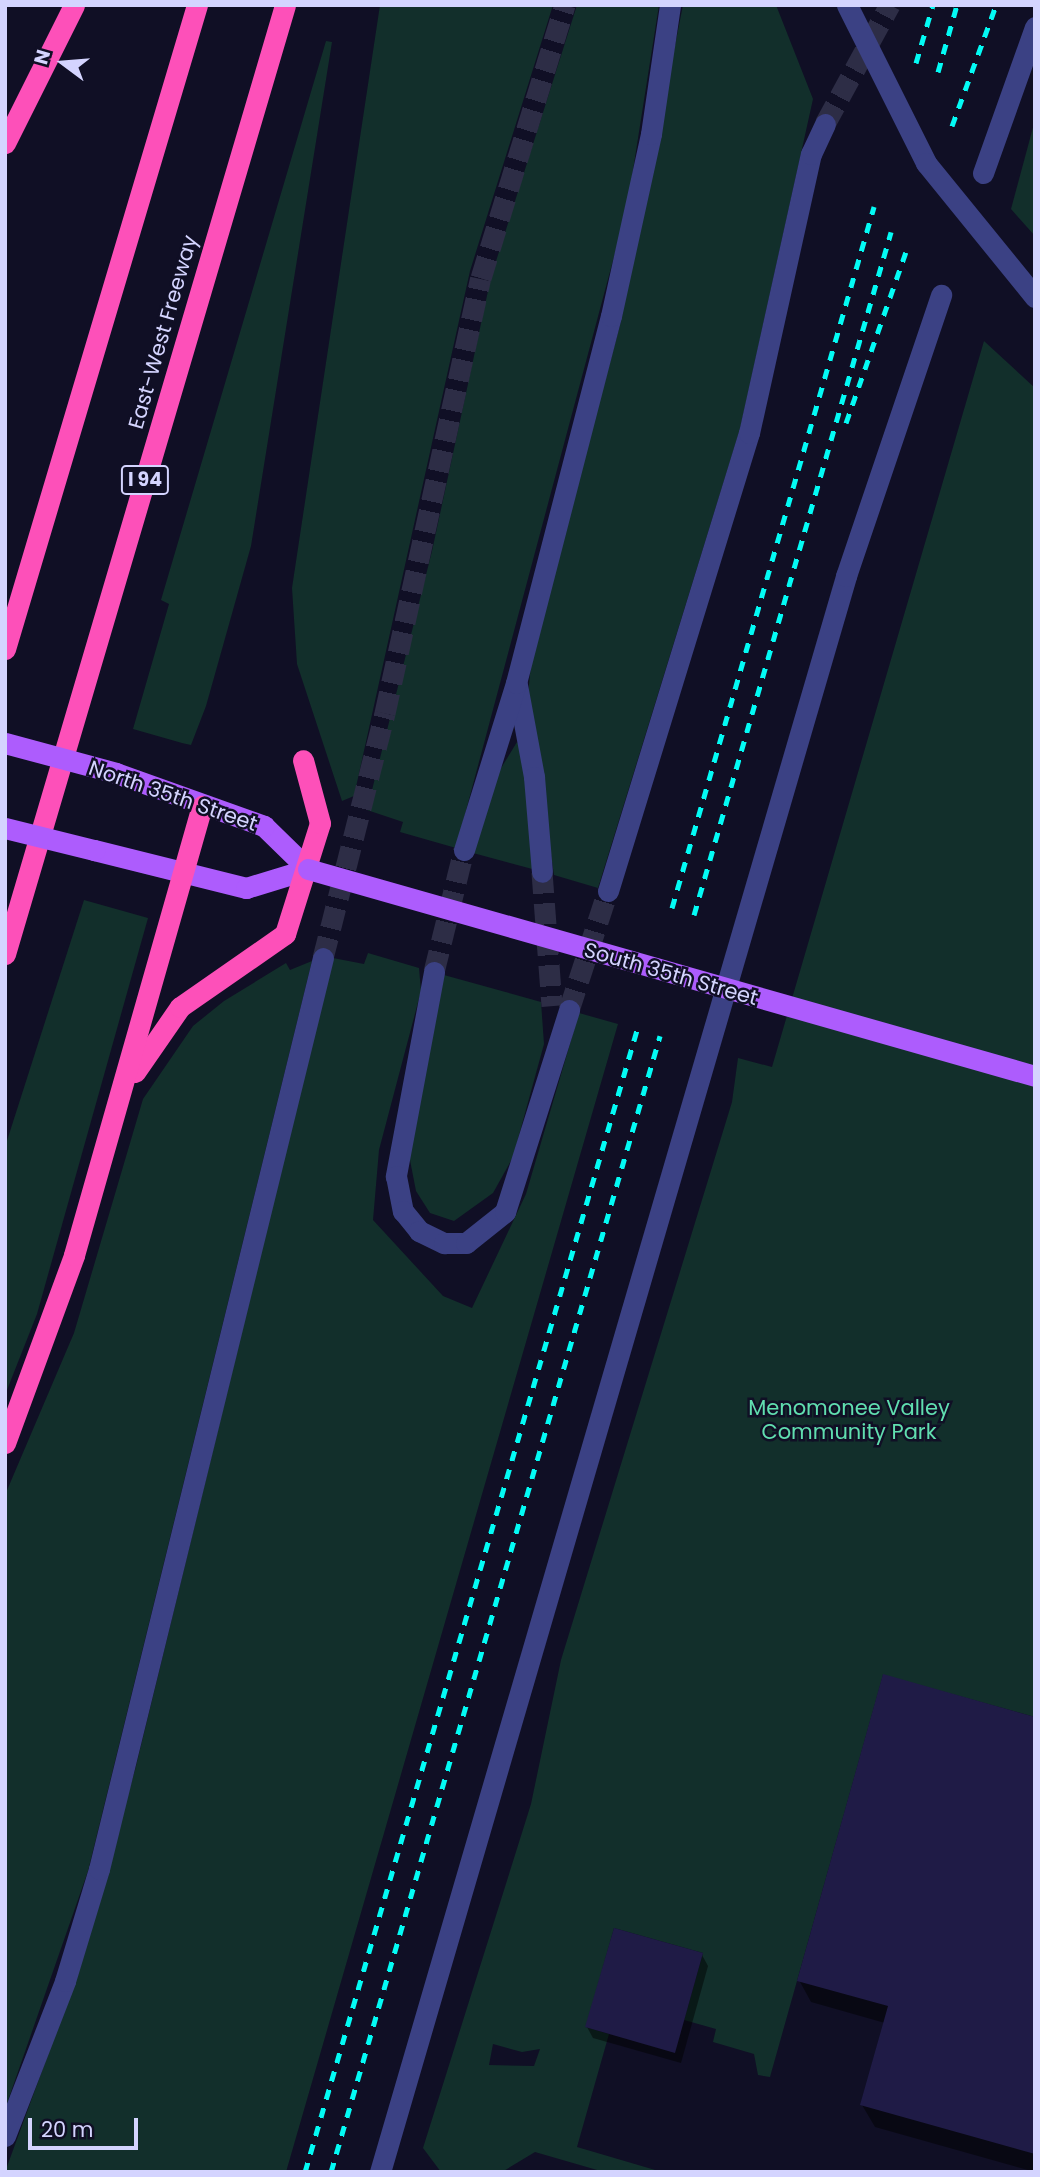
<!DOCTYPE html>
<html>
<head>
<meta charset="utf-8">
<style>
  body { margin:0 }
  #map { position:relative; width:1040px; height:2177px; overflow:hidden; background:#100f25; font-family:Poppins,sans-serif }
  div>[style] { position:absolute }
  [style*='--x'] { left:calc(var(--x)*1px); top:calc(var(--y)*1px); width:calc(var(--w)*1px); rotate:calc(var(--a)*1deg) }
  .green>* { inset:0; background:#122f2b }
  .shadow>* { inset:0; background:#0007 }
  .building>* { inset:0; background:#1f1b46 }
  .minor-tunnel>* { height:21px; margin-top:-10.5px; transform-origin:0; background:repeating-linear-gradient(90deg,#2d2d46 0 21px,transparent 0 31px) }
  .minor>* { height:21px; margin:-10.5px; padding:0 10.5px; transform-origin:10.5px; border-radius:10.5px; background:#3b4184 }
  .major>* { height:21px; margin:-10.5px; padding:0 10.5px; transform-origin:10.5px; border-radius:10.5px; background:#ad5cfd }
  .highway>* { height:21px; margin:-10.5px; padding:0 10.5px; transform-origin:10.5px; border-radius:10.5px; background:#fd50b9 }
  .rail>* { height:5px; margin-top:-2.5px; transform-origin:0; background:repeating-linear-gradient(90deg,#03fbf5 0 10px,transparent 0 19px) }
  .minor-bridge>* { height:21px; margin:-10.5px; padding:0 10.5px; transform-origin:10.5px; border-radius:10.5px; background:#3b4184 }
  .major-bridge>* { height:21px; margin:-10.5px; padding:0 10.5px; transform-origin:10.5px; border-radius:10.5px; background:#ad5cfd }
  span { translate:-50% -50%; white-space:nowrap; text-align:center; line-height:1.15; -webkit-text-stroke:5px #100f25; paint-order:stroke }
  .shield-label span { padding:2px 5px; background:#100f25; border:2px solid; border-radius:5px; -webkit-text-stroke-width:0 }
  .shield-label { font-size:19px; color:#d4d4ff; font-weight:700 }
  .street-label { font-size:21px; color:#d4d4ff }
  .park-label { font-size:21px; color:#60deaf }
  .frame { position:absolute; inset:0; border:7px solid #d4d4ff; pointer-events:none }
  .north { position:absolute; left:28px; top:28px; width:70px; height:70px; -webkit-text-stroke:5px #100f25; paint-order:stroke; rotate:286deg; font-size:19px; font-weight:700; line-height:28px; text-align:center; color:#d4d4ff }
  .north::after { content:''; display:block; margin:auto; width:24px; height:32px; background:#d4d4ff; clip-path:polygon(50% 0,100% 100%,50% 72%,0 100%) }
  .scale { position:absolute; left:28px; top:2118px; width:110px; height:32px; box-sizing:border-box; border:4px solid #d4d4ff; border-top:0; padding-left:9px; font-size:21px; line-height:24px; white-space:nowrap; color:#d4d4ff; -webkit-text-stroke:5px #100f25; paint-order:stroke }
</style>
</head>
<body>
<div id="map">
  <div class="green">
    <i style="clip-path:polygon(380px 5px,553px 5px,470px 271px,354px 796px,342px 801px,297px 664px,292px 588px)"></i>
    <i style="clip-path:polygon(577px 5px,659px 5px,627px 208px,456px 848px,400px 832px,403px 822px,367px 810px,432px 551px,491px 277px)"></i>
    <i style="clip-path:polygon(683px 5px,776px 5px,813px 99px,740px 429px,598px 888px,554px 875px,528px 695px,532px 654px,620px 325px)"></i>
    <i style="clip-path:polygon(326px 41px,332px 42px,251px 546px,206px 706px,191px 745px,182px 743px,133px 729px,169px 604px,161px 600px)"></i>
    <i style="clip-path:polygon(1035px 120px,1035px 236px,1011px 209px)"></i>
    <i style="clip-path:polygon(evenodd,984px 341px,1035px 388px,1035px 1717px,883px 1675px,770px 2077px,758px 2075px,754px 2054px,713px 2042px,716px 2029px,684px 2020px,703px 1953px,614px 1928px,586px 2027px,609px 2034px,577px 2147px,662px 2172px,604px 2172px,535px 2152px,502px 2172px,441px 2172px,423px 2148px,531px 1804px,561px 1660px,732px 1102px,738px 1058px,772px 1067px,984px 341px,493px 2044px,522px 2052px,540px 2049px,534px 2066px,489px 2065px,493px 2044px)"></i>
    <i style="clip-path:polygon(517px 742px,522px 750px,536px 870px,473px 853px,498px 773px)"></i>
    <i style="clip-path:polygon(84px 900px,148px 918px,37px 1314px,5px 1395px,5px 1147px)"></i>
    <i style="clip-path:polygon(368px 953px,419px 968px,421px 991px,379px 1150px,373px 1220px,443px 1296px,472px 1308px,526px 1194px,579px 1013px,618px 1024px,286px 2172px,5px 2172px,76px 1978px,135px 1770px,333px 958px,364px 964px)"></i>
    <i style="clip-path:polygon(312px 961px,88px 1871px,5px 2109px,5px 1495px,74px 1333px,143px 1099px,193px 1026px,224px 1001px,286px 963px,290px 970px)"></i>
    <i style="clip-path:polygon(444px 975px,541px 1002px,544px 1044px,513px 1157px,493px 1193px,454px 1221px,430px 1213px,416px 1191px,409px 1155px)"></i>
  </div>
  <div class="shadow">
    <i style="clip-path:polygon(1035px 1719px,1035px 2172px,875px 2127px,862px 2105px,885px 2023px,811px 2002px,799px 1980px)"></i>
    <i style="clip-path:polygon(702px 1955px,708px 1966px,681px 2063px,593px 2038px,587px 2027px)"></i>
  </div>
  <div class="building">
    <i style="clip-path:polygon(883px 1674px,1035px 1717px,1035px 2154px,860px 2105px,888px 2006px,797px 1981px)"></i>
    <i style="clip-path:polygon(614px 1928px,703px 1953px,675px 2053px,585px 2027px)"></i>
  </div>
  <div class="minor-tunnel">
    <i style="--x:825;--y:124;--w:136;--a:-61.4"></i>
    <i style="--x:542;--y:872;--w:134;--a:85.7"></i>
    <i style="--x:323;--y:958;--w:253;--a:-75.8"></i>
    <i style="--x:385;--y:713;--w:445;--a:-77.6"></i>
    <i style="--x:481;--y:278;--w:286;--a:-72.9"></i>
    <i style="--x:434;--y:972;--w:126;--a:-76.2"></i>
    <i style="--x:569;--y:1010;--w:125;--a:-71.9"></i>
  </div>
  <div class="minor">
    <i style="--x:983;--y:173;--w:155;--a:-70.4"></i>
    <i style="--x:517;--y:685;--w:94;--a:79.5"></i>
    <i style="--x:534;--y:777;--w:95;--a:85.2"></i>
    <i style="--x:464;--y:850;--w:175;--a:-72.7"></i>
    <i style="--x:516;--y:683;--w:379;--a:-75.5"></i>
    <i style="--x:611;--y:316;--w:186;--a:-77.6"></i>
    <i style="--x:651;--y:134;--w:130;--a:-81.6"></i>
    <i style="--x:608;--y:891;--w:479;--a:-72.9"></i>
    <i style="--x:749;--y:433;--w:286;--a:-77.5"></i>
    <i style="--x:811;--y:154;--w:33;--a:-65"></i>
    <i style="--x:434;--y:972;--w:208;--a:100.6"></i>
    <i style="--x:396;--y:1176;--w:36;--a:79"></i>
    <i style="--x:403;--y:1211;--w:26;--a:51"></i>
    <i style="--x:419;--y:1231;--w:28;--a:26"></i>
    <i style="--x:444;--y:1243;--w:22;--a:0"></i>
    <i style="--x:466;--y:1243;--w:50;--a:-38.5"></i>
    <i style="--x:505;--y:1212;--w:212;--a:-72.4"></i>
    <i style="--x:5;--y:2136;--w:166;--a:-68.8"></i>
    <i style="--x:65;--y:1981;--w:117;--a:-73.1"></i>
    <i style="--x:99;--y:1869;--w:938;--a:-76.19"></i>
    <i style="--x:380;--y:2172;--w:1663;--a:-73.72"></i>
    <i style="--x:846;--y:576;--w:297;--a:-71.3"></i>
  </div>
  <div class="major">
    <i style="--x:94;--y:850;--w:157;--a:14"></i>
    <i style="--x:246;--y:888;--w:65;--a:-17"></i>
    <i style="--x:308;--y:869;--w:62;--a:-135.7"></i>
    <i style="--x:264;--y:826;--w:157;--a:-160.3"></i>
  </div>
  <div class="highway">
    <i style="--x:5;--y:143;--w:154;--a:-63.4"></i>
    <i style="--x:5;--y:649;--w:672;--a:-73.4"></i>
    <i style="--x:5;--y:954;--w:989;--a:-73.56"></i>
    <i style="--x:135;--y:1072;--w:79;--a:-55.3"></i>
    <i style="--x:180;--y:1007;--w:128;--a:-34.8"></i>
    <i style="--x:285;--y:934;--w:116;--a:-72.5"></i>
    <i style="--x:320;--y:823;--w:65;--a:-105.1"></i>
    <i style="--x:5;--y:1443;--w:200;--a:-69.8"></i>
    <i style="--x:74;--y:1255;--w:467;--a:-74.1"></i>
  </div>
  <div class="rail">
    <i style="--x:916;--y:63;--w:60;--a:-73.7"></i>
    <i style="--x:938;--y:72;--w:70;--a:-74.2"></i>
    <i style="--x:952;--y:126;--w:129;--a:-70"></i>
    <i style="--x:846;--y:423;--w:181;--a:-70.7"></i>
    <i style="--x:672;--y:908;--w:730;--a:-73.93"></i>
    <i style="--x:694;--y:915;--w:711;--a:-73.91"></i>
    <i style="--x:305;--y:2172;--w:1189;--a:-73.79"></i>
    <i style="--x:331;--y:2172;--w:1183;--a:-73.85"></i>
  </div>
  <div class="minor-bridge">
    <i style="--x:847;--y:5;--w:177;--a:63.4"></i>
    <i style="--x:926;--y:163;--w:173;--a:50.9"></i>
  </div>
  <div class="major-bridge">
    <i style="--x:5;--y:743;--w:115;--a:15.1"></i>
    <i style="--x:5;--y:828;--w:92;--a:13.9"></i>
    <i style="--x:308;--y:869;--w:756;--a:15.89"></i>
  </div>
  <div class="shield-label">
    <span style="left:145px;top:480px">I 94</span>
  </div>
  <div class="street-label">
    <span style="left:163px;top:332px;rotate:-74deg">East-West Freeway</span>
    <span style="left:173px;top:796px;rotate:19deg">North 35th Street</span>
    <span style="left:671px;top:974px;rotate:16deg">South 35th Street</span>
  </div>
  <div class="park-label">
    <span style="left:849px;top:1420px">Menomonee Valley<br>Community Park</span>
  </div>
  <div class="frame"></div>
  <div class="north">N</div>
  <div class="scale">20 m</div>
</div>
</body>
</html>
